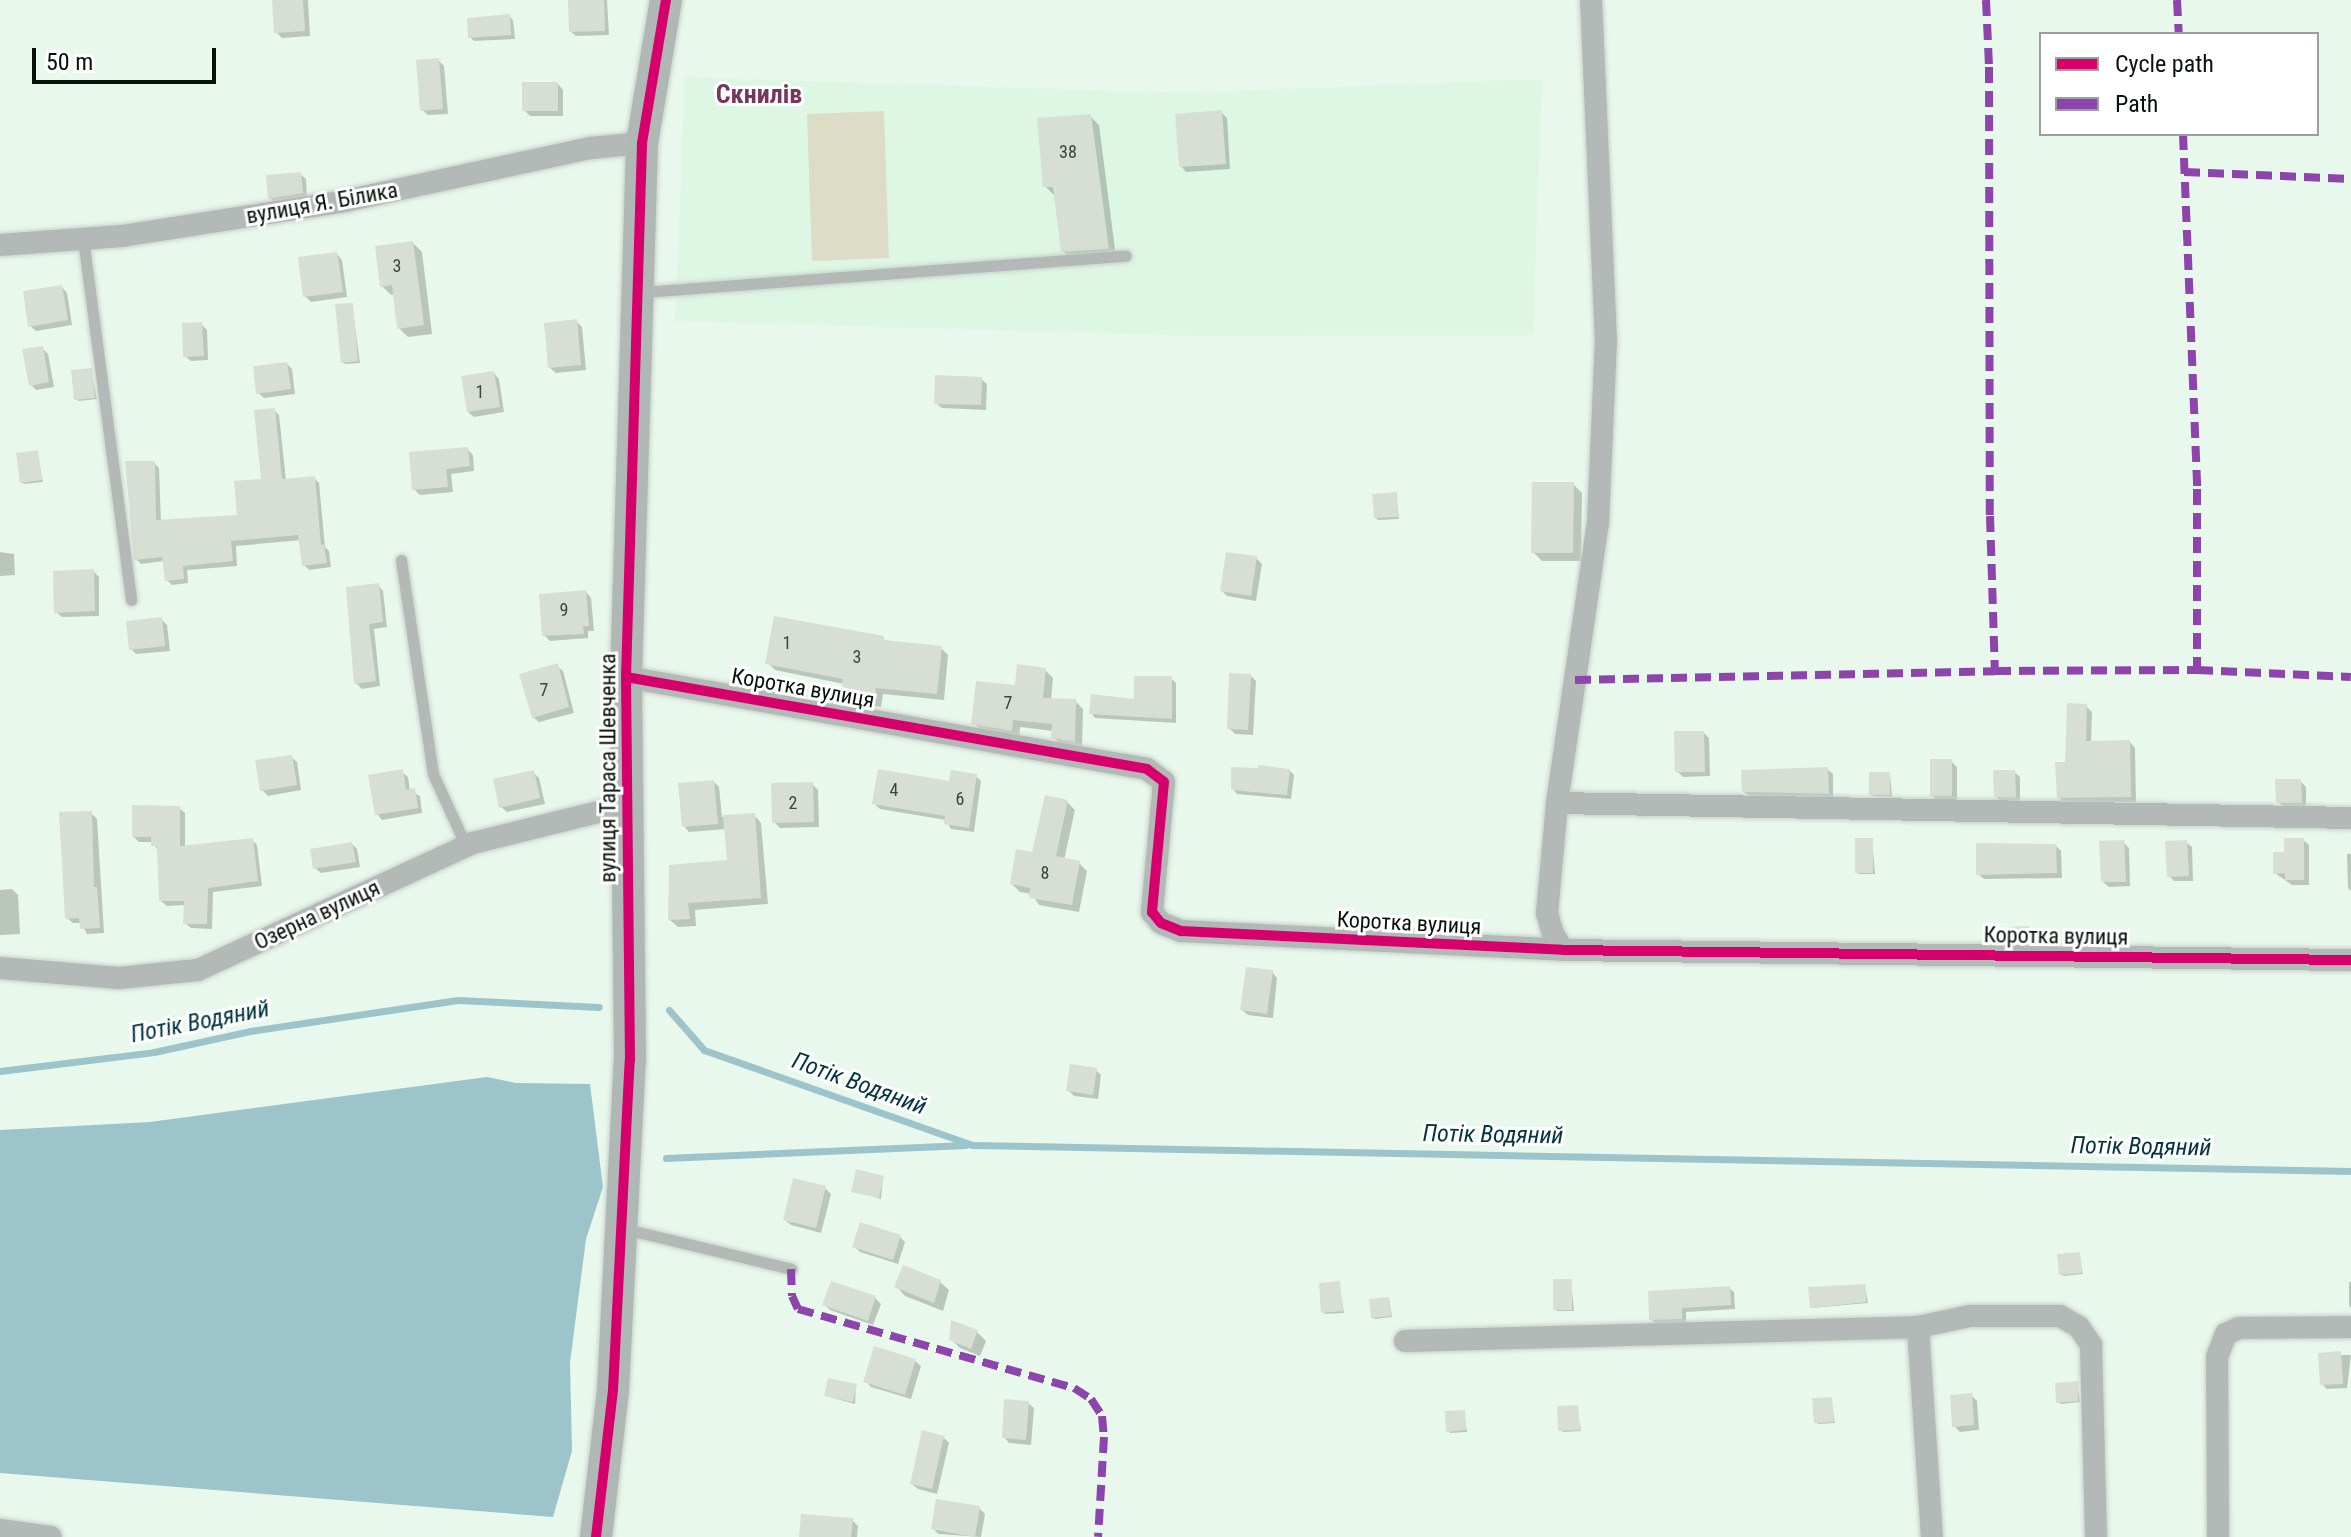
<!DOCTYPE html>
<html>
<head>
<meta charset="utf-8">
<style>
  body { margin:0 }
  #map { position:relative; width:2351px; height:1537px; overflow:hidden; background:#e9f8ec; font-family:"Roboto Condensed",sans-serif }
  div>[style] { position:absolute }
  [style*='--x'] { left:calc(var(--x)*1px); top:calc(var(--y)*1px); width:calc(var(--w)*1px); rotate:calc(var(--a)*1deg) }
  .built>* { inset:0; background:#def7e4 }
  .green>* { inset:0; background:#dddcc6 }
  .water>* { inset:0; background:#9dc4cb }
  .shadow>* { inset:0; background:#0003 }
  .stream>* { height:7px; margin:-3.5px; padding:0 3.5px; transform-origin:3.5px; border-radius:3.5px; background:#9dc4cb }
  .building>* { inset:0; background:#d7dfd4 }
  .roads { filter:drop-shadow(0 0 2px #c7d1c9) drop-shadow(0 0 2px #c7d1c9) }
  .lane>* { height:11px; margin:-5.5px; padding:0 5.5px; transform-origin:5.5px; border-radius:5.5px; background:#b2b9b6 }
  .street>* { height:22px; margin:-11px; padding:0 11px; transform-origin:11px; border-radius:11px; background:#b2b9b6 }
  .secondary>* { height:32px; margin:-16px; padding:0 16px; transform-origin:16px; border-radius:16px; background:#afb8b5 }
  .quiet>* { height:8px; margin-top:-4px; transform-origin:0; background:repeating-linear-gradient(90deg,#8e44ad 0 16px,transparent 0 24px) }
  .cycleway>* { height:10px; margin:-5px; padding:0 5px; transform-origin:5px; border-radius:5px; background:#d6006c }
  span { translate:-50% -50%; white-space:nowrap; text-align:center; line-height:1.15; -webkit-text-stroke:6px #fff; paint-order:stroke }
  .number-label { font-size:18px; color:#3c443c }
  .number-label span { -webkit-text-stroke-width:0 }
  .street-label { font-size:22px; color:#08110a }
  .water-label { font-size:24px; color:#03343f; font-style:italic }
  .quarter-label { font-size:26px; color:#76365a; font-weight:700 }
  .legend { position:absolute; left:2039px; top:32px; width:280px; height:104px; box-sizing:border-box; background:#fff; border:2px solid #9ca09d; margin:0; padding:10px 14px; list-style:none; font-size:24px; color:#08110a }
  .legend li { display:flex; align-items:center; gap:16px; height:40px }
  .legend b { width:40px; border:2px solid #9ca09d }
  .scale { position:absolute; left:32px; top:48px; width:184px; height:36px; box-sizing:border-box; border:4px solid #08110a; border-top:0; padding-left:10px; font-size:24px; line-height:28px; white-space:nowrap; color:#08110a; -webkit-text-stroke:6px #fff; paint-order:stroke }
</style>
</head>
<body>
<div id="map">
  <div class="built">
    <i style="clip-path:polygon(685px 77px,1182px 93px,1542px 79px,1533px 335px,1203px 336px,675px 321px)"></i>
  </div>
  <div class="green">
    <i style="clip-path:polygon(884px 111px,889px 258px,812px 261px,807px 114px)"></i>
  </div>
  <div class="water">
    <i style="clip-path:polygon(487px 1077px,516px 1083px,590px 1084px,603px 1187px,586px 1239px,570px 1363px,572px 1451px,553px 1517px,0 1473px,0 1130px,150px 1122px)"></i>
  </div>
  <div class="shadow">
    <i style="clip-path:polygon(274px 0,308px 0,310px 36px,282px 38px,276px 32px)"></i>
    <i style="clip-path:polygon(570px 0,607px 0,609px 35px,576px 36px,571px 32px)"></i>
    <i style="clip-path:polygon(509px 16px,513px 20px,515px 39px,474px 41px,470px 37px)"></i>
    <i style="clip-path:polygon(438px 60px,444px 66px,448px 114px,428px 115px,422px 110px)"></i>
    <i style="clip-path:polygon(558px 84px,563px 90px,563px 116px,530px 116px,524px 110px)"></i>
    <i style="clip-path:polygon(1221px 112px,1227px 118px,1230px 169px,1186px 172px,1181px 166px)"></i>
    <i style="clip-path:polygon(1090px 116px,1099px 125px,1116px 257px,1072px 260px,1063px 251px,1054px 195px,1045px 186px)"></i>
    <i style="clip-path:polygon(300px 174px,306px 179px,307px 199px,276px 204px,270px 198px)"></i>
    <i style="clip-path:polygon(413px 243px,422px 252px,432px 334px,408px 337px,399px 328px,395px 294px,391px 295px,382px 286px)"></i>
    <i style="clip-path:polygon(337px 254px,342px 260px,347px 297px,311px 302px,305px 296px)"></i>
    <i style="clip-path:polygon(62px 287px,67px 293px,72px 325px,36px 331px,30px 326px)"></i>
    <i style="clip-path:polygon(352px 305px,360px 363px,345px 364px,343px 362px)"></i>
    <i style="clip-path:polygon(576px 321px,582px 327px,586px 370px,556px 373px,550px 368px)"></i>
    <i style="clip-path:polygon(201px 324px,207px 330px,208px 360px,191px 361px,185px 356px)"></i>
    <i style="clip-path:polygon(42px 348px,48px 354px,54px 387px,36px 390px,31px 385px)"></i>
    <i style="clip-path:polygon(287px 364px,292px 369px,295px 394px,264px 398px,258px 393px)"></i>
    <i style="clip-path:polygon(91px 370px,97px 399px,79px 401px,76px 399px)"></i>
    <i style="clip-path:polygon(494px 373px,499px 379px,504px 412px,474px 417px,468px 412px)"></i>
    <i style="clip-path:polygon(981px 379px,987px 384px,986px 410px,942px 408px,936px 403px)"></i>
    <i style="clip-path:polygon(274px 410px,279px 415px,286px 480px,314px 478px,319px 483px,325px 547px,329px 551px,331px 567px,309px 570px,304px 565px,301px 540px,236px 546px,237px 566px,187px 570px,188px 583px,172px 585px,167px 580px,164px 561px,141px 564px,136px 559px,154px 463px,159px 468px,161px 522px,239px 517px,264px 481px)"></i>
    <i style="clip-path:polygon(467px 449px,473px 455px,474px 471px,451px 474px,453px 492px,420px 495px,414px 489px)"></i>
    <i style="clip-path:polygon(37px 452px,43px 482px,24px 484px,22px 482px)"></i>
    <i style="clip-path:polygon(1573px 484px,1582px 493px,1581px 561px,1542px 561px,1533px 552px)"></i>
    <i style="clip-path:polygon(1396px 494px,1399px 519px,1378px 520px,1376px 518px)"></i>
    <i style="clip-path:polygon(0 552px,14px 554px,15px 575px,0 576px)"></i>
    <i style="clip-path:polygon(1256px 558px,1262px 564px,1256px 601px,1227px 596px,1222px 591px)"></i>
    <i style="clip-path:polygon(93px 571px,99px 577px,99px 616px,62px 617px,56px 612px)"></i>
    <i style="clip-path:polygon(378px 585px,383px 591px,387px 627px,374px 629px,380px 686px,362px 689px,356px 683px,348px 588px)"></i>
    <i style="clip-path:polygon(586px 592px,591px 598px,594px 631px,588px 631px,588px 638px,550px 641px,544px 635px)"></i>
    <i style="clip-path:polygon(161px 619px,167px 625px,170px 651px,136px 654px,131px 649px)"></i>
    <i style="clip-path:polygon(883px 638px,888px 643px,941px 648px,948px 655px,944px 700px,883px 694px,881px 707px,850px 702px,843px 695px,844px 684px,775px 670px,768px 663px)"></i>
    <i style="clip-path:polygon(557px 666px,563px 671px,574px 713px,539px 722px,533px 717px)"></i>
    <i style="clip-path:polygon(1045px 670px,1053px 678px,1051px 700px,1075px 701px,1083px 709px,1082px 749px,1062px 745px,1053px 737px,1053px 731px,1020px 727px,1019px 738px,982px 731px,974px 723px,1016px 687px)"></i>
    <i style="clip-path:polygon(1250px 675px,1256px 681px,1253px 735px,1235px 734px,1229px 728px)"></i>
    <i style="clip-path:polygon(1171px 678px,1176px 683px,1176px 723px,1095px 718px,1091px 713px,1136px 702px)"></i>
    <i style="clip-path:polygon(2086px 706px,2092px 712px,2091px 743px,2130px 742px,2135px 748px,2136px 802px,2064px 803px,2059px 798px)"></i>
    <i style="clip-path:polygon(1704px 733px,1709px 738px,1710px 776px,1683px 777px,1677px 771px)"></i>
    <i style="clip-path:polygon(291px 757px,297px 762px,301px 790px,268px 796px,262px 790px)"></i>
    <i style="clip-path:polygon(1951px 761px,1957px 767px,1957px 801px,1937px 801px,1932px 795px)"></i>
    <i style="clip-path:polygon(1827px 769px,1833px 774px,1833px 799px,1750px 797px,1744px 792px)"></i>
    <i style="clip-path:polygon(1289px 770px,1294px 775px,1291px 799px,1237px 794px,1233px 789px)"></i>
    <i style="clip-path:polygon(402px 772px,408px 777px,410px 791px,420px 796px,422px 813px,382px 820px,377px 814px)"></i>
    <i style="clip-path:polygon(533px 772px,539px 778px,545px 804px,507px 812px,501px 807px)"></i>
    <i style="clip-path:polygon(2014px 772px,2020px 777px,2020px 802px,2001px 802px,1996px 796px)"></i>
    <i style="clip-path:polygon(1890px 774px,1892px 797px,1873px 796px,1871px 794px)"></i>
    <i style="clip-path:polygon(976px 776px,981px 781px,974px 832px,951px 829px,946px 820px,880px 809px,874px 803px)"></i>
    <i style="clip-path:polygon(2300px 781px,2306px 787px,2306px 808px,2284px 807px,2278px 802px)"></i>
    <i style="clip-path:polygon(714px 782px,719px 787px,722px 817px,754px 815px,761px 823px,768px 904px,695px 910px,696px 926px,678px 927px,670px 920px,729px 862px,726px 829px,689px 832px,684px 826px)"></i>
    <i style="clip-path:polygon(812px 784px,818px 790px,819px 827px,780px 828px,774px 822px)"></i>
    <i style="clip-path:polygon(1067px 802px,1075px 810px,1064px 860px,1079px 863px,1087px 871px,1079px 912px,1039px 905px,1032px 894px,1020px 892px,1012px 884px)"></i>
    <i style="clip-path:polygon(179px 808px,185px 813px,185px 848px,252px 840px,257px 845px,262px 886px,213px 892px,212px 929px,191px 928px,185px 923px,186px 905px,167px 906px,161px 901px,158px 851px,153px 842px,139px 842px,134px 837px)"></i>
    <i style="clip-path:polygon(91px 813px,97px 819px,104px 933px,87px 934px,81px 923px,73px 923px,67px 918px)"></i>
    <i style="clip-path:polygon(1872px 840px,1875px 874px,1859px 874px,1857px 872px)"></i>
    <i style="clip-path:polygon(2303px 840px,2309px 845px,2309px 885px,2292px 885px,2275px 873px,2286px 854px)"></i>
    <i style="clip-path:polygon(2123px 842px,2129px 848px,2130px 886px,2109px 887px,2103px 882px)"></i>
    <i style="clip-path:polygon(2186px 842px,2192px 847px,2193px 881px,2174px 881px,2169px 876px)"></i>
    <i style="clip-path:polygon(352px 844px,357px 849px,360px 867px,321px 873px,315px 868px)"></i>
    <i style="clip-path:polygon(2056px 846px,2061px 851px,2062px 878px,1984px 879px,1978px 874px)"></i>
    <i style="clip-path:polygon(2347px 854px,2351px 854px,2351px 891px,2348px 888px)"></i>
    <i style="clip-path:polygon(12px 889px,18px 895px,20px 934px,0 935px,0 890px)"></i>
    <i style="clip-path:polygon(2028px 928px,2032px 943px,2015px 943px,2013px 941px)"></i>
    <i style="clip-path:polygon(1272px 972px,1277px 978px,1273px 1018px,1248px 1015px,1242px 1010px)"></i>
    <i style="clip-path:polygon(1096px 1070px,1101px 1075px,1098px 1099px,1074px 1096px,1068px 1090px)"></i>
    <i style="clip-path:polygon(883px 1177px,881px 1199px,854px 1191px)"></i>
    <i style="clip-path:polygon(825px 1188px,831px 1194px,821px 1233px,791px 1225px,785px 1220px)"></i>
    <i style="clip-path:polygon(900px 1237px,905px 1242px,898px 1264px,860px 1252px,854px 1246px)"></i>
    <i style="clip-path:polygon(2079px 1254px,2083px 1274px,2063px 1276px,2061px 1274px)"></i>
    <i style="clip-path:polygon(1571px 1281px,1574px 1311px,1557px 1311px,1555px 1309px)"></i>
    <i style="clip-path:polygon(940px 1282px,949px 1290px,943px 1311px,905px 1296px,897px 1287px)"></i>
    <i style="clip-path:polygon(2349px 1282px,2351px 1282px,2351px 1307px,2349px 1306px)"></i>
    <i style="clip-path:polygon(1339px 1283px,1344px 1313px,1325px 1314px,1323px 1312px)"></i>
    <i style="clip-path:polygon(1865px 1286px,1868px 1303px,1812px 1308px)"></i>
    <i style="clip-path:polygon(1729px 1288px,1734px 1292px,1735px 1309px,1686px 1312px,1686px 1323px,1656px 1324px,1651px 1319px)"></i>
    <i style="clip-path:polygon(875px 1298px,881px 1304px,873px 1325px,830px 1310px,825px 1305px)"></i>
    <i style="clip-path:polygon(1389px 1299px,1392px 1317px,1375px 1319px,1372px 1317px)"></i>
    <i style="clip-path:polygon(977px 1332px,986px 1341px,980px 1356px,960px 1348px,951px 1339px)"></i>
    <i style="clip-path:polygon(2320px 1355px,2351px 1355px,2347px 1388px,2327px 1389px,2322px 1384px)"></i>
    <i style="clip-path:polygon(915px 1361px,921px 1366px,911px 1399px,871px 1387px,866px 1381px)"></i>
    <i style="clip-path:polygon(2077px 1383px,2080px 1402px,2061px 1404px,2058px 1402px)"></i>
    <i style="clip-path:polygon(856px 1386px,855px 1404px,826px 1396px)"></i>
    <i style="clip-path:polygon(1971px 1395px,1977px 1401px,1979px 1430px,1960px 1432px,1954px 1426px)"></i>
    <i style="clip-path:polygon(1831px 1399px,1835px 1423px,1818px 1424px,1816px 1422px)"></i>
    <i style="clip-path:polygon(1028px 1403px,1034px 1408px,1031px 1445px,1009px 1443px,1004px 1437px)"></i>
    <i style="clip-path:polygon(1577px 1407px,1581px 1431px,1563px 1432px,1560px 1430px)"></i>
    <i style="clip-path:polygon(1464px 1412px,1467px 1432px,1450px 1433px,1448px 1431px)"></i>
    <i style="clip-path:polygon(943px 1437px,949px 1443px,937px 1494px,918px 1489px,912px 1484px)"></i>
    <i style="clip-path:polygon(979px 1508px,985px 1514px,981px 1537px,938px 1534px,933px 1528px)"></i>
    <i style="clip-path:polygon(852px 1520px,858px 1526px,857px 1537px,801px 1537px)"></i>
  </div>
  <div class="stream">
    <i style="--x:669;--y:1010;--w:53;--a:48.8"></i>
    <i style="--x:704;--y:1050;--w:284;--a:19.5"></i>
    <i style="--x:972;--y:1145;--w:1379;--a:1.08"></i>
    <i style="--x:0;--y:1071;--w:155;--a:-7"></i>
    <i style="--x:154;--y:1052;--w:98;--a:-12.3"></i>
    <i style="--x:250;--y:1031;--w:210;--a:-8.5"></i>
    <i style="--x:458;--y:1000;--w:141;--a:2.8"></i>
    <i style="--x:666;--y:1158;--w:300;--a:-2.5"></i>
  </div>
  <div class="building">
    <i style="clip-path:polygon(272px 0,303px 0,305px 31px,274px 33px)"></i>
    <i style="clip-path:polygon(568px 0,604px 0,605px 31px,569px 32px)"></i>
    <i style="clip-path:polygon(510px 14px,511px 35px,468px 38px,467px 18px)"></i>
    <i style="clip-path:polygon(439px 58px,443px 109px,420px 111px,416px 60px)"></i>
    <i style="clip-path:polygon(522px 82px,558px 82px,558px 111px,522px 111px)"></i>
    <i style="clip-path:polygon(1222px 110px,1226px 164px,1179px 167px,1175px 114px)"></i>
    <i style="clip-path:polygon(1091px 114px,1109px 249px,1061px 252px,1053px 187px,1043px 187px,1037px 118px)"></i>
    <i style="clip-path:polygon(301px 172px,303px 193px,268px 199px,266px 175px)"></i>
    <i style="clip-path:polygon(413px 241px,424px 325px,397px 329px,392px 285px,380px 287px,375px 246px)"></i>
    <i style="clip-path:polygon(337px 252px,343px 292px,303px 297px,298px 257px)"></i>
    <i style="clip-path:polygon(62px 285px,68px 320px,28px 327px,23px 291px)"></i>
    <i style="clip-path:polygon(353px 303px,358px 361px,341px 363px,335px 304px)"></i>
    <i style="clip-path:polygon(577px 319px,581px 365px,548px 368px,544px 323px)"></i>
    <i style="clip-path:polygon(202px 322px,204px 356px,183px 357px,182px 323px)"></i>
    <i style="clip-path:polygon(43px 346px,49px 382px,29px 386px,22px 349px)"></i>
    <i style="clip-path:polygon(287px 362px,291px 389px,256px 394px,253px 366px)"></i>
    <i style="clip-path:polygon(92px 368px,95px 398px,74px 400px,71px 370px)"></i>
    <i style="clip-path:polygon(494px 371px,500px 407px,467px 412px,461px 376px)"></i>
    <i style="clip-path:polygon(935px 375px,982px 377px,981px 405px,934px 404px)"></i>
    <i style="clip-path:polygon(275px 408px,282px 479px,315px 476px,321px 545px,324px 544px,327px 563px,302px 566px,298px 535px,231px 541px,233px 561px,183px 566px,184px 579px,165px 581px,162px 557px,134px 560px,125px 461px,155px 461px,156px 520px,237px 515px,234px 481px,261px 479px,254px 410px)"></i>
    <i style="clip-path:polygon(468px 447px,470px 466px,446px 469px,448px 487px,412px 490px,409px 452px)"></i>
    <i style="clip-path:polygon(38px 450px,42px 480px,20px 483px,16px 453px)"></i>
    <i style="clip-path:polygon(1532px 482px,1574px 482px,1573px 553px,1531px 553px)"></i>
    <i style="clip-path:polygon(1397px 492px,1398px 517px,1374px 518px,1372px 494px)"></i>
    <i style="clip-path:polygon(1226px 552px,1257px 556px,1251px 596px,1220px 591px)"></i>
    <i style="clip-path:polygon(94px 569px,95px 611px,54px 613px,53px 571px)"></i>
    <i style="clip-path:polygon(379px 583px,383px 622px,369px 624px,376px 681px,354px 684px,346px 587px)"></i>
    <i style="clip-path:polygon(586px 590px,589px 626px,583px 626px,584px 634px,542px 636px,539px 594px)"></i>
    <i style="clip-path:polygon(774px 616px,884px 636px,884px 640px,942px 646px,937px 694px,876px 688px,874px 701px,841px 696px,843px 679px,765px 664px)"></i>
    <i style="clip-path:polygon(162px 617px,165px 646px,129px 650px,126px 621px)"></i>
    <i style="clip-path:polygon(558px 663px,569px 707px,532px 718px,519px 674px)"></i>
    <i style="clip-path:polygon(1017px 664px,1046px 668px,1043px 698px,1076px 699px,1075px 742px,1051px 738px,1052px 724px,1013px 720px,1012px 731px,971px 724px,976px 681px,1015px 685px)"></i>
    <i style="clip-path:polygon(1229px 673px,1251px 674px,1248px 730px,1227px 729px)"></i>
    <i style="clip-path:polygon(1134px 676px,1172px 676px,1172px 719px,1089px 714px,1091px 694px,1134px 699px)"></i>
    <i style="clip-path:polygon(2067px 703px,2087px 704px,2086px 741px,2130px 740px,2131px 797px,2057px 798px,2055px 762px,2065px 762px)"></i>
    <i style="clip-path:polygon(1674px 731px,1704px 731px,1705px 772px,1675px 772px)"></i>
    <i style="clip-path:polygon(292px 755px,297px 785px,260px 791px,255px 760px)"></i>
    <i style="clip-path:polygon(1930px 759px,1952px 759px,1952px 796px,1930px 796px)"></i>
    <i style="clip-path:polygon(1258px 765px,1290px 769px,1287px 795px,1231px 790px,1231px 767px,1258px 768px)"></i>
    <i style="clip-path:polygon(1828px 767px,1829px 794px,1742px 792px,1741px 770px)"></i>
    <i style="clip-path:polygon(403px 769px,406px 790px,415px 788px,418px 808px,375px 815px,368px 775px)"></i>
    <i style="clip-path:polygon(878px 769px,949px 781px,951px 770px,977px 774px,969px 828px,944px 824px,945px 816px,872px 804px)"></i>
    <i style="clip-path:polygon(534px 770px,540px 798px,499px 808px,493px 779px)"></i>
    <i style="clip-path:polygon(1993px 770px,2015px 770px,2016px 798px,1994px 797px)"></i>
    <i style="clip-path:polygon(1869px 772px,1890px 772px,1890px 795px,1869px 795px)"></i>
    <i style="clip-path:polygon(2275px 779px,2301px 779px,2302px 803px,2276px 803px)"></i>
    <i style="clip-path:polygon(714px 780px,718px 824px,682px 827px,678px 783px)"></i>
    <i style="clip-path:polygon(813px 782px,814px 822px,772px 823px,771px 783px)"></i>
    <i style="clip-path:polygon(1045px 795px,1068px 800px,1056px 856px,1080px 861px,1072px 905px,1029px 898px,1030px 888px,1010px 884px,1016px 849px,1032px 852px)"></i>
    <i style="clip-path:polygon(132px 805px,180px 806px,180px 846px,253px 838px,258px 881px,208px 888px,207px 924px,183px 924px,184px 901px,159px 901px,157px 846px,151px 846px,151px 837px,132px 837px)"></i>
    <i style="clip-path:polygon(92px 811px,94px 887px,97px 887px,100px 928px,80px 929px,79px 918px,65px 919px,59px 812px)"></i>
    <i style="clip-path:polygon(755px 813px,761px 898px,688px 903px,690px 919px,668px 920px,669px 865px,727px 860px,723px 815px)"></i>
    <i style="clip-path:polygon(1855px 838px,1873px 838px,1873px 873px,1855px 873px)"></i>
    <i style="clip-path:polygon(2284px 838px,2304px 838px,2304px 880px,2285px 880px,2285px 873px,2273px 874px,2273px 852px,2284px 852px)"></i>
    <i style="clip-path:polygon(2124px 840px,2126px 882px,2101px 882px,2099px 841px)"></i>
    <i style="clip-path:polygon(2187px 840px,2189px 876px,2167px 877px,2165px 841px)"></i>
    <i style="clip-path:polygon(352px 842px,356px 862px,313px 869px,310px 849px)"></i>
    <i style="clip-path:polygon(1976px 843px,2056px 844px,2057px 873px,1976px 875px)"></i>
    <i style="clip-path:polygon(2029px 926px,2030px 942px,2011px 942px,2009px 927px)"></i>
    <i style="clip-path:polygon(1246px 967px,1273px 970px,1267px 1014px,1240px 1010px)"></i>
    <i style="clip-path:polygon(1070px 1064px,1097px 1068px,1093px 1095px,1066px 1091px)"></i>
    <i style="clip-path:polygon(856px 1169px,884px 1176px,879px 1198px,851px 1192px)"></i>
    <i style="clip-path:polygon(793px 1178px,826px 1186px,816px 1228px,783px 1220px)"></i>
    <i style="clip-path:polygon(860px 1222px,901px 1235px,893px 1260px,852px 1247px)"></i>
    <i style="clip-path:polygon(2080px 1252px,2082px 1273px,2059px 1275px,2057px 1254px)"></i>
    <i style="clip-path:polygon(903px 1265px,941px 1280px,934px 1303px,894px 1287px)"></i>
    <i style="clip-path:polygon(1553px 1279px,1572px 1279px,1572px 1310px,1553px 1310px)"></i>
    <i style="clip-path:polygon(831px 1281px,876px 1296px,868px 1321px,822px 1305px)"></i>
    <i style="clip-path:polygon(1340px 1281px,1343px 1311px,1321px 1313px,1319px 1283px)"></i>
    <i style="clip-path:polygon(1866px 1284px,1866px 1302px,1810px 1308px,1808px 1287px)"></i>
    <i style="clip-path:polygon(1730px 1286px,1731px 1305px,1682px 1308px,1682px 1319px,1649px 1320px,1648px 1291px)"></i>
    <i style="clip-path:polygon(1389px 1297px,1391px 1316px,1371px 1318px,1369px 1299px)"></i>
    <i style="clip-path:polygon(951px 1320px,978px 1330px,971px 1349px,949px 1340px)"></i>
    <i style="clip-path:polygon(874px 1346px,916px 1359px,905px 1395px,863px 1382px)"></i>
    <i style="clip-path:polygon(2341px 1351px,2343px 1384px,2320px 1385px,2318px 1353px)"></i>
    <i style="clip-path:polygon(828px 1378px,857px 1384px,853px 1402px,824px 1396px)"></i>
    <i style="clip-path:polygon(2078px 1381px,2078px 1401px,2056px 1403px,2055px 1383px)"></i>
    <i style="clip-path:polygon(1972px 1393px,1974px 1425px,1952px 1427px,1950px 1395px)"></i>
    <i style="clip-path:polygon(1832px 1397px,1834px 1422px,1814px 1423px,1812px 1398px)"></i>
    <i style="clip-path:polygon(1004px 1399px,1029px 1401px,1026px 1440px,1002px 1438px)"></i>
    <i style="clip-path:polygon(1578px 1405px,1580px 1430px,1558px 1431px,1557px 1406px)"></i>
    <i style="clip-path:polygon(1465px 1410px,1466px 1430px,1446px 1432px,1445px 1411px)"></i>
    <i style="clip-path:polygon(922px 1430px,944px 1436px,932px 1489px,910px 1484px)"></i>
    <i style="clip-path:polygon(936px 1499px,980px 1506px,975px 1537px,931px 1529px)"></i>
    <i style="clip-path:polygon(801px 1514px,853px 1518px,851px 1537px,799px 1537px)"></i>
  </div>
  <div class="roads">
    <div class="lane">
      <i style="--x:83;--y:239;--w:364;--a:82.4"></i>
      <i style="--x:642;--y:292;--w:485;--a:-4.3"></i>
      <i style="--x:401;--y:560;--w:216;--a:81.5"></i>
      <i style="--x:433;--y:774;--w:79;--a:65.4"></i>
      <i style="--x:625;--y:1229;--w:171;--a:13.5"></i>
    </div>
    <div class="street">
      <i style="--x:0;--y:245;--w:122;--a:-4.2"></i>
      <i style="--x:122;--y:236;--w:226;--a:-8.9"></i>
      <i style="--x:345;--y:201;--w:252;--a:-12.2"></i>
      <i style="--x:591;--y:148;--w:51;--a:-5.6"></i>
      <i style="--x:626;--y:677;--w:529;--a:10.01"></i>
      <i style="--x:1147;--y:769;--w:21;--a:37"></i>
      <i style="--x:1164;--y:782;--w:131;--a:95.3"></i>
      <i style="--x:1152;--y:912;--w:14;--a:51"></i>
      <i style="--x:1161;--y:923;--w:22;--a:22"></i>
      <i style="--x:1181;--y:931;--w:382;--a:2.8"></i>
      <i style="--x:1563;--y:950;--w:788;--a:0.73"></i>
      <i style="--x:1557;--y:803;--w:794;--a:1.08"></i>
      <i style="--x:1563;--y:950;--w:19;--a:-122"></i>
      <i style="--x:1553;--y:934;--w:22;--a:-106"></i>
      <i style="--x:1547;--y:913;--w:110;--a:-84.8"></i>
      <i style="--x:1557;--y:803;--w:283;--a:-81.7"></i>
      <i style="--x:1598;--y:523;--w:181;--a:-87.5"></i>
      <i style="--x:1606;--y:342;--w:342;--a:-92.5"></i>
      <i style="--x:0;--y:968;--w:119;--a:4.8"></i>
      <i style="--x:119;--y:978;--w:79;--a:-5.8"></i>
      <i style="--x:198;--y:970;--w:303;--a:-24.8"></i>
      <i style="--x:473;--y:843;--w:158;--a:-13.9"></i>
      <i style="--x:1918;--y:1327;--w:210;--a:86.2"></i>
      <i style="--x:1405;--y:1341;--w:513;--a:-1.56"></i>
      <i style="--x:1918;--y:1327;--w:53;--a:-11.9"></i>
      <i style="--x:1970;--y:1316;--w:90;--a:0"></i>
      <i style="--x:2060;--y:1316;--w:22;--a:30"></i>
      <i style="--x:2079;--y:1327;--w:22;--a:56"></i>
      <i style="--x:2091;--y:1345;--w:192;--a:88.5"></i>
      <i style="--x:0;--y:1530;--w:51;--a:7.8"></i>
      <i style="--x:2218;--y:1537;--w:180;--a:-90.3"></i>
      <i style="--x:2217;--y:1357;--w:25;--a:-69"></i>
      <i style="--x:2226;--y:1334;--w:14;--a:-25"></i>
      <i style="--x:2239;--y:1328;--w:112;--a:-0.5"></i>
    </div>
    <div class="secondary">
      <i style="--x:596;--y:1537;--w:148;--a:-83.4"></i>
      <i style="--x:613;--y:1390;--w:330;--a:-87.1"></i>
      <i style="--x:630;--y:1060;--w:383;--a:-90.6"></i>
      <i style="--x:626;--y:677;--w:534;--a:-88.28"></i>
      <i style="--x:642;--y:143;--w:145;--a:-80.5"></i>
    </div>
  </div>
  <div class="quiet">
    <i style="--x:1986;--y:0;--w:67;--a:87.4"></i>
    <i style="--x:1989;--y:67;--w:449;--a:89.9"></i>
    <i style="--x:1990;--y:516;--w:155;--a:88.2"></i>
    <i style="--x:2177;--y:0;--w:34;--a:87"></i>
    <i style="--x:2183;--y:134;--w:355;--a:87.7"></i>
    <i style="--x:2197;--y:489;--w:181;--a:90"></i>
    <i style="--x:2184;--y:172;--w:167;--a:2.4"></i>
    <i style="--x:1575;--y:680;--w:420;--a:-1.2"></i>
    <i style="--x:1995;--y:671;--w:202;--a:-0.3"></i>
    <i style="--x:2197;--y:670;--w:154;--a:2.6"></i>
    <i style="--x:791;--y:1269;--w:27;--a:88"></i>
    <i style="--x:792;--y:1296;--w:14;--a:65"></i>
    <i style="--x:798;--y:1309;--w:287;--a:16"></i>
    <i style="--x:1074;--y:1388;--w:20;--a:33"></i>
    <i style="--x:1091;--y:1399;--w:20;--a:57"></i>
    <i style="--x:1102;--y:1416;--w:21;--a:85"></i>
    <i style="--x:1104;--y:1437;--w:100;--a:93.4"></i>
  </div>
  <div class="cycleway">
    <i style="--x:626;--y:677;--w:529;--a:10.01"></i>
    <i style="--x:1147;--y:769;--w:21;--a:37"></i>
    <i style="--x:1164;--y:782;--w:131;--a:95.3"></i>
    <i style="--x:1152;--y:912;--w:14;--a:51"></i>
    <i style="--x:1161;--y:923;--w:22;--a:22"></i>
    <i style="--x:1181;--y:931;--w:382;--a:2.8"></i>
    <i style="--x:1563;--y:950;--w:788;--a:0.73"></i>
    <i style="--x:596;--y:1537;--w:148;--a:-83.4"></i>
    <i style="--x:613;--y:1390;--w:330;--a:-87.1"></i>
    <i style="--x:630;--y:1060;--w:383;--a:-90.6"></i>
    <i style="--x:626;--y:677;--w:534;--a:-88.28"></i>
    <i style="--x:642;--y:143;--w:145;--a:-80.5"></i>
  </div>
  <div class="number-label">
    <span style="left:1068px;top:152px">38</span>
    <span style="left:397px;top:266px">3</span>
    <span style="left:480px;top:392px">1</span>
    <span style="left:564px;top:610px">9</span>
    <span style="left:787px;top:643px">1</span>
    <span style="left:857px;top:657px">3</span>
    <span style="left:544px;top:690px">7</span>
    <span style="left:1008px;top:703px">7</span>
    <span style="left:894px;top:790px">4</span>
    <span style="left:960px;top:799px">6</span>
    <span style="left:793px;top:803px">2</span>
    <span style="left:1045px;top:873px">8</span>
  </div>
  <div class="street-label">
    <span style="left:322px;top:203px;rotate:-10deg">вулиця Я. Білика</span>
    <span style="left:803px;top:688px;rotate:10deg">Коротка вулиця</span>
    <span style="left:608px;top:768px;rotate:-90deg">вулиця Тараса Шевченка</span>
    <span style="left:317px;top:915px;rotate:-25deg">Озерна вулиця</span>
    <span style="left:1409px;top:923px;rotate:3deg">Коротка вулиця</span>
    <span style="left:2056px;top:936px;rotate:1deg">Коротка вулиця</span>
  </div>
  <div class="water-label">
    <span style="left:200px;top:1022px;rotate:-11deg">Потік Водяний</span>
    <span style="left:859px;top:1084px;rotate:20deg">Потік Водяний</span>
    <span style="left:1493px;top:1135px;rotate:1deg">Потік Водяний</span>
    <span style="left:2141px;top:1147px;rotate:1deg">Потік Водяний</span>
  </div>
  <div class="quarter-label">
    <span style="left:759px;top:95px">Скнилів</span>
  </div>
  <ul class="legend">
  <li><b style="height:10px;background:#d6006c"></b>Cycle path</li>
  <li><b style="height:10px;background:#8e44ad"></b>Path</li>
  </ul>
  <div class="scale">50 m</div>
</div>
</body>
</html>
